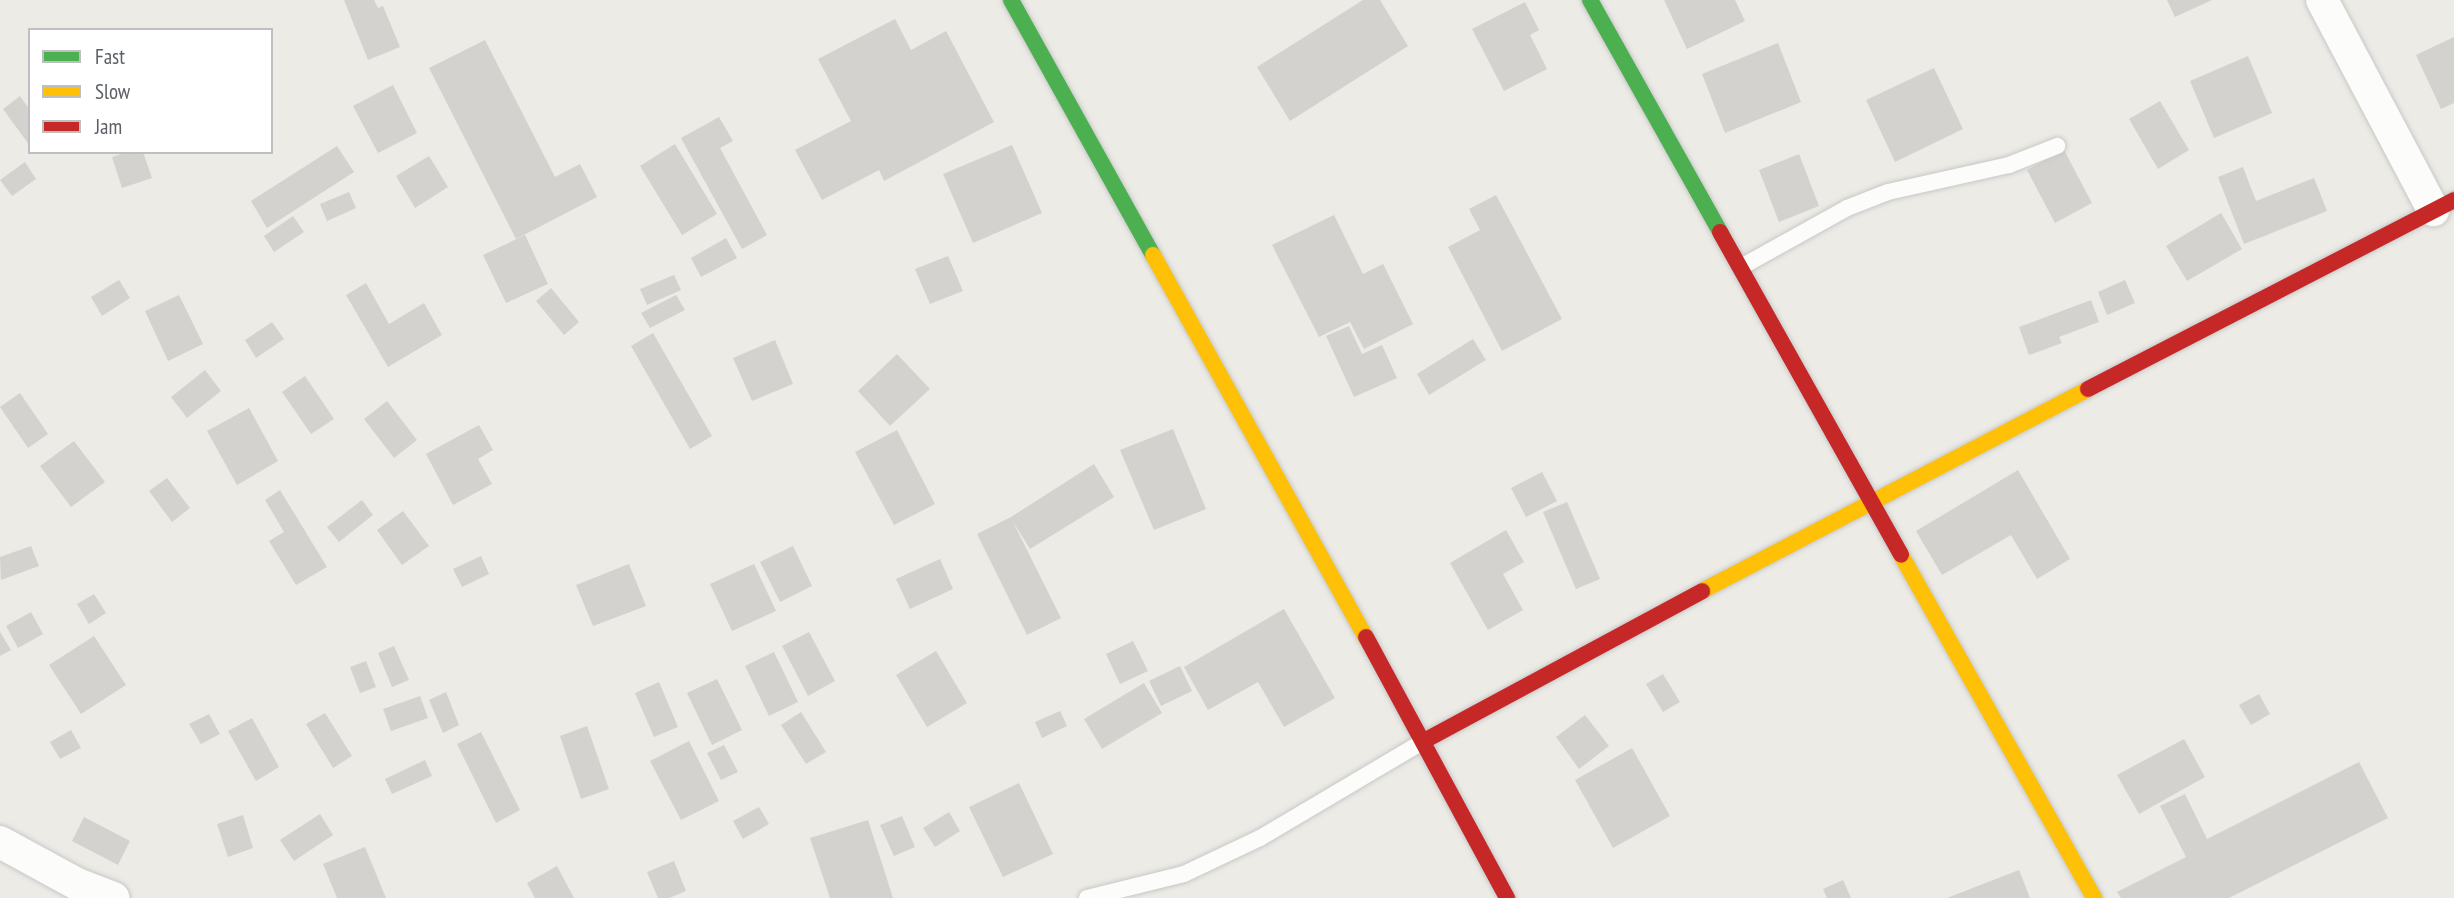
<!DOCTYPE html>
<html>
<head>
<meta charset="utf-8">
<style>
  body { margin:0 }
  #map { position:relative; width:2454px; height:898px; overflow:hidden; background:#ecebe6; font-family:"PT Sans Narrow",sans-serif }
  div>[style] { position:absolute }
  [style*='--x'] { left:calc(var(--x)*1px); top:calc(var(--y)*1px); width:calc(var(--w)*1px); rotate:calc(var(--a)*1deg) }
  .building>* { inset:0; background:#d3d2cf }
  .roads { filter:drop-shadow(0 0 2px #c8c8c7) drop-shadow(0 0 2px #c8c8c7) }
  .lane>* { height:16px; margin:-8px; padding:0 8px; transform-origin:8px; border-radius:8px; background:#fcfcfb }
  .street>* { height:32px; margin:-16px; padding:0 16px; transform-origin:16px; border-radius:16px; background:#fcfcfb }
  .fast>* { height:16px; margin:-8px; padding:0 8px; transform-origin:8px; border-radius:8px; background:#4caf50 }
  .slow>* { height:16px; margin:-8px; padding:0 8px; transform-origin:8px; border-radius:8px; background:#ffc107 }
  .jam>* { height:16px; margin:-8px; padding:0 8px; transform-origin:8px; border-radius:8px; background:#c62828 }
  span { translate:-50% -50%; white-space:nowrap; text-align:center; line-height:1.15; -webkit-text-stroke:5px #fff; paint-order:stroke }
  .legend { position:absolute; left:28px; top:28px; width:245px; height:126px; box-sizing:border-box; background:#fff; border:2px solid #bebfc1; margin:0; padding:9px 12px; list-style:none; font-size:21px; color:#5c6065 }
  .legend li { display:flex; align-items:center; gap:14px; height:35px }
  .legend b { width:35px; border:2px solid #bebfc1 }
</style>
</head>
<body>
<div id="map">
  <div class="building">
    <i style="clip-path:polygon(344px 0,374px 0,378px 8px,383px 6px,400px 47px,368px 60px)"></i>
    <i style="clip-path:polygon(1363px 0,1380px 0,1408px 46px,1290px 121px,1257px 67px)"></i>
    <i style="clip-path:polygon(1664px 0,1735px 0,1745px 21px,1687px 49px)"></i>
    <i style="clip-path:polygon(2167px 0,2212px 0,2175px 17px)"></i>
    <i style="clip-path:polygon(1525px 2px,1539px 30px,1530px 35px,1547px 69px,1504px 91px,1472px 29px)"></i>
    <i style="clip-path:polygon(895px 19px,911px 50px,946px 31px,994px 122px,884px 181px,879px 170px,822px 200px,795px 150px,851px 121px,818px 59px)"></i>
    <i style="clip-path:polygon(2454px 37px,2454px 103px,2441px 109px,2416px 55px)"></i>
    <i style="clip-path:polygon(485px 40px,555px 177px,580px 164px,597px 197px,516px 239px,429px 68px)"></i>
    <i style="clip-path:polygon(1778px 43px,1801px 102px,1725px 133px,1702px 74px)"></i>
    <i style="clip-path:polygon(2248px 56px,2272px 113px,2214px 138px,2190px 81px)"></i>
    <i style="clip-path:polygon(1934px 68px,1963px 129px,1895px 162px,1866px 100px)"></i>
    <i style="clip-path:polygon(393px 85px,417px 133px,378px 153px,353px 106px)"></i>
    <i style="clip-path:polygon(20px 96px,30px 110px,30px 146px,3px 109px)"></i>
    <i style="clip-path:polygon(2160px 101px,2189px 150px,2158px 169px,2129px 119px)"></i>
    <i style="clip-path:polygon(719px 117px,733px 141px,720px 148px,767px 235px,742px 249px,681px 138px)"></i>
    <i style="clip-path:polygon(675px 144px,717px 214px,682px 235px,640px 166px)"></i>
    <i style="clip-path:polygon(1012px 145px,1042px 213px,973px 243px,943px 174px)"></i>
    <i style="clip-path:polygon(337px 146px,354px 172px,267px 228px,251px 201px)"></i>
    <i style="clip-path:polygon(2064px 150px,2092px 203px,2055px 223px,2027px 170px)"></i>
    <i style="clip-path:polygon(127px 152px,143px 152px,152px 178px,122px 188px,112px 157px)"></i>
    <i style="clip-path:polygon(1799px 154px,1819px 206px,1779px 222px,1759px 170px)"></i>
    <i style="clip-path:polygon(429px 156px,448px 187px,415px 208px,396px 176px)"></i>
    <i style="clip-path:polygon(25px 162px,36px 179px,12px 196px,0 180px)"></i>
    <i style="clip-path:polygon(2243px 167px,2256px 201px,2314px 178px,2327px 211px,2244px 244px,2218px 177px)"></i>
    <i style="clip-path:polygon(349px 192px,356px 208px,327px 221px,320px 204px)"></i>
    <i style="clip-path:polygon(1496px 195px,1562px 319px,1502px 351px,1448px 247px,1480px 230px,1469px 209px)"></i>
    <i style="clip-path:polygon(2221px 213px,2242px 249px,2187px 281px,2166px 246px)"></i>
    <i style="clip-path:polygon(1334px 215px,1363px 274px,1383px 264px,1413px 324px,1364px 349px,1350px 322px,1319px 337px,1272px 245px)"></i>
    <i style="clip-path:polygon(293px 216px,304px 232px,274px 252px,264px 236px)"></i>
    <i style="clip-path:polygon(525px 235px,548px 284px,506px 303px,483px 255px)"></i>
    <i style="clip-path:polygon(726px 238px,737px 258px,701px 277px,691px 258px)"></i>
    <i style="clip-path:polygon(948px 256px,963px 291px,930px 304px,915px 269px)"></i>
    <i style="clip-path:polygon(674px 275px,681px 290px,647px 305px,640px 289px)"></i>
    <i style="clip-path:polygon(119px 280px,130px 298px,102px 316px,91px 297px)"></i>
    <i style="clip-path:polygon(2125px 280px,2135px 303px,2107px 315px,2098px 292px)"></i>
    <i style="clip-path:polygon(366px 283px,389px 324px,424px 303px,442px 335px,388px 367px,346px 295px)"></i>
    <i style="clip-path:polygon(551px 288px,579px 322px,564px 335px,536px 301px)"></i>
    <i style="clip-path:polygon(179px 295px,203px 344px,168px 361px,145px 311px)"></i>
    <i style="clip-path:polygon(676px 295px,685px 310px,650px 328px,641px 313px)"></i>
    <i style="clip-path:polygon(2091px 300px,2099px 322px,2059px 337px,2062px 343px,2029px 355px,2019px 327px)"></i>
    <i style="clip-path:polygon(272px 322px,284px 339px,256px 358px,245px 340px)"></i>
    <i style="clip-path:polygon(1349px 326px,1362px 354px,1382px 345px,1397px 378px,1354px 397px,1326px 336px)"></i>
    <i style="clip-path:polygon(653px 333px,712px 436px,690px 449px,631px 346px)"></i>
    <i style="clip-path:polygon(1473px 339px,1486px 360px,1429px 395px,1417px 374px)"></i>
    <i style="clip-path:polygon(775px 340px,793px 384px,752px 401px,733px 358px)"></i>
    <i style="clip-path:polygon(897px 354px,930px 389px,890px 426px,858px 391px)"></i>
    <i style="clip-path:polygon(205px 370px,221px 391px,187px 418px,171px 397px)"></i>
    <i style="clip-path:polygon(305px 376px,334px 419px,311px 434px,282px 392px)"></i>
    <i style="clip-path:polygon(20px 393px,48px 434px,28px 448px,0 407px)"></i>
    <i style="clip-path:polygon(387px 401px,417px 440px,394px 458px,364px 419px)"></i>
    <i style="clip-path:polygon(249px 408px,278px 461px,237px 485px,207px 431px)"></i>
    <i style="clip-path:polygon(479px 425px,493px 450px,478px 459px,492px 484px,453px 505px,426px 454px)"></i>
    <i style="clip-path:polygon(1173px 429px,1206px 509px,1154px 530px,1120px 450px)"></i>
    <i style="clip-path:polygon(897px 430px,935px 504px,894px 525px,855px 452px)"></i>
    <i style="clip-path:polygon(74px 441px,105px 482px,71px 507px,40px 466px)"></i>
    <i style="clip-path:polygon(1094px 464px,1114px 497px,1030px 549px,1012px 520px,1061px 618px,1027px 635px,977px 534px,1011px 517px)"></i>
    <i style="clip-path:polygon(2018px 470px,2070px 559px,2037px 579px,2011px 535px,1942px 575px,1916px 531px)"></i>
    <i style="clip-path:polygon(1542px 472px,1557px 501px,1526px 517px,1511px 488px)"></i>
    <i style="clip-path:polygon(167px 478px,190px 508px,172px 522px,149px 491px)"></i>
    <i style="clip-path:polygon(280px 490px,327px 567px,296px 585px,269px 541px,284px 532px,265px 500px)"></i>
    <i style="clip-path:polygon(362px 500px,373px 515px,339px 542px,327px 527px)"></i>
    <i style="clip-path:polygon(1567px 502px,1600px 579px,1576px 589px,1543px 512px)"></i>
    <i style="clip-path:polygon(403px 511px,429px 546px,402px 565px,377px 530px)"></i>
    <i style="clip-path:polygon(1506px 530px,1524px 562px,1503px 574px,1523px 610px,1488px 630px,1450px 563px)"></i>
    <i style="clip-path:polygon(31px 546px,39px 566px,1px 580px,0 557px)"></i>
    <i style="clip-path:polygon(793px 546px,812px 586px,780px 602px,760px 562px)"></i>
    <i style="clip-path:polygon(481px 556px,489px 574px,462px 587px,453px 569px)"></i>
    <i style="clip-path:polygon(940px 559px,953px 589px,910px 609px,896px 579px)"></i>
    <i style="clip-path:polygon(629px 564px,646px 606px,593px 626px,576px 585px)"></i>
    <i style="clip-path:polygon(754px 564px,776px 611px,732px 631px,710px 584px)"></i>
    <i style="clip-path:polygon(94px 594px,106px 613px,89px 624px,77px 604px)"></i>
    <i style="clip-path:polygon(1284px 609px,1335px 698px,1284px 727px,1258px 682px,1208px 710px,1184px 667px)"></i>
    <i style="clip-path:polygon(31px 612px,43px 634px,18px 648px,6px 626px)"></i>
    <i style="clip-path:polygon(0 632px,11px 650px,0 656px)"></i>
    <i style="clip-path:polygon(809px 632px,835px 681px,808px 696px,782px 646px)"></i>
    <i style="clip-path:polygon(94px 636px,126px 685px,81px 714px,49px 665px)"></i>
    <i style="clip-path:polygon(1133px 641px,1148px 671px,1120px 684px,1106px 654px)"></i>
    <i style="clip-path:polygon(394px 646px,409px 680px,392px 687px,378px 653px)"></i>
    <i style="clip-path:polygon(936px 651px,967px 703px,927px 727px,896px 675px)"></i>
    <i style="clip-path:polygon(774px 652px,798px 702px,769px 716px,745px 666px)"></i>
    <i style="clip-path:polygon(366px 661px,376px 687px,360px 693px,350px 667px)"></i>
    <i style="clip-path:polygon(1180px 666px,1192px 691px,1161px 706px,1149px 681px)"></i>
    <i style="clip-path:polygon(1663px 674px,1680px 702px,1663px 712px,1646px 684px)"></i>
    <i style="clip-path:polygon(717px 679px,742px 730px,712px 745px,687px 693px)"></i>
    <i style="clip-path:polygon(659px 682px,678px 727px,654px 737px,635px 693px)"></i>
    <i style="clip-path:polygon(1144px 683px,1162px 713px,1102px 749px,1084px 719px)"></i>
    <i style="clip-path:polygon(446px 692px,459px 725px,443px 733px,429px 700px)"></i>
    <i style="clip-path:polygon(2259px 694px,2270px 714px,2251px 725px,2239px 705px)"></i>
    <i style="clip-path:polygon(420px 696px,428px 718px,391px 731px,383px 709px)"></i>
    <i style="clip-path:polygon(1060px 711px,1067px 726px,1042px 738px,1035px 722px)"></i>
    <i style="clip-path:polygon(801px 712px,826px 752px,806px 764px,781px 725px)"></i>
    <i style="clip-path:polygon(325px 713px,352px 756px,333px 768px,306px 724px)"></i>
    <i style="clip-path:polygon(209px 714px,220px 734px,201px 744px,189px 724px)"></i>
    <i style="clip-path:polygon(1585px 715px,1609px 746px,1579px 769px,1556px 737px)"></i>
    <i style="clip-path:polygon(252px 718px,279px 767px,256px 781px,228px 731px)"></i>
    <i style="clip-path:polygon(587px 726px,609px 789px,581px 799px,560px 736px)"></i>
    <i style="clip-path:polygon(71px 730px,81px 748px,60px 759px,50px 742px)"></i>
    <i style="clip-path:polygon(481px 732px,520px 810px,496px 823px,457px 744px)"></i>
    <i style="clip-path:polygon(2184px 739px,2205px 777px,2139px 814px,2117px 775px)"></i>
    <i style="clip-path:polygon(689px 741px,719px 801px,681px 820px,650px 761px)"></i>
    <i style="clip-path:polygon(724px 745px,738px 772px,721px 780px,707px 753px)"></i>
    <i style="clip-path:polygon(1632px 748px,1670px 816px,1613px 848px,1575px 780px)"></i>
    <i style="clip-path:polygon(425px 760px,432px 776px,392px 794px,385px 779px)"></i>
    <i style="clip-path:polygon(2359px 762px,2388px 818px,2229px 898px,2121px 898px,2117px 892px,2186px 857px,2160px 806px,2185px 794px,2207px 839px)"></i>
    <i style="clip-path:polygon(1019px 783px,1053px 854px,1003px 877px,969px 807px)"></i>
    <i style="clip-path:polygon(759px 807px,769px 824px,743px 839px,733px 821px)"></i>
    <i style="clip-path:polygon(949px 812px,960px 831px,935px 847px,923px 828px)"></i>
    <i style="clip-path:polygon(320px 814px,333px 835px,294px 861px,280px 840px)"></i>
    <i style="clip-path:polygon(243px 815px,253px 848px,228px 857px,217px 824px)"></i>
    <i style="clip-path:polygon(902px 816px,915px 847px,894px 856px,880px 825px)"></i>
    <i style="clip-path:polygon(84px 817px,130px 841px,118px 865px,72px 841px)"></i>
    <i style="clip-path:polygon(868px 820px,893px 898px,830px 898px,810px 838px)"></i>
    <i style="clip-path:polygon(365px 847px,386px 898px,337px 898px,323px 864px)"></i>
    <i style="clip-path:polygon(674px 861px,686px 891px,669px 898px,658px 898px,647px 872px)"></i>
    <i style="clip-path:polygon(557px 866px,574px 898px,535px 898px,527px 883px)"></i>
    <i style="clip-path:polygon(2019px 870px,2030px 898px,1947px 898px)"></i>
    <i style="clip-path:polygon(1843px 880px,1851px 898px,1827px 898px,1823px 889px)"></i>
  </div>
  <div class="roads">
    <div class="lane">
      <i style="--x:1741;--y:267;--w:121;--a:-29.1"></i>
      <i style="--x:1847;--y:208;--w:44;--a:-21.3"></i>
      <i style="--x:1888;--y:192;--w:124;--a:-12.6"></i>
      <i style="--x:2009;--y:165;--w:52;--a:-21.6"></i>
      <i style="--x:1087;--y:898;--w:100;--a:-13.9"></i>
      <i style="--x:1184;--y:874;--w:84;--a:-25.3"></i>
      <i style="--x:1260;--y:838;--w:191;--a:-30.6"></i>
    </div>
    <div class="street">
      <i style="--x:2322;--y:0;--w:238;--a:62.1"></i>
      <i style="--x:0;--y:842;--w:88;--a:28.6"></i>
      <i style="--x:77;--y:884;--w:39;--a:21"></i>
    </div>
    <div class="fast">
      <i style="--x:1011;--y:0;--w:292;--a:60.9"></i>
      <i style="--x:1590;--y:0;--w:266;--a:60.7"></i>
    </div>
    <div class="slow">
      <i style="--x:1153;--y:255;--w:437;--a:60.9"></i>
      <i style="--x:1901;--y:555;--w:394;--a:60.6"></i>
      <i style="--x:1702;--y:591;--w:436;--a:-27.6"></i>
    </div>
    <div class="jam">
      <i style="--x:1720;--y:232;--w:370;--a:60.7"></i>
      <i style="--x:2088;--y:389;--w:412;--a:-27.3"></i>
      <i style="--x:1366;--y:637;--w:297;--a:61.6"></i>
      <i style="--x:1424;--y:741;--w:316;--a:-28.3"></i>
    </div>
  </div>
  <ul class="legend">
  <li><b style="height:9px;background:#4caf50"></b>Fast</li>
  <li><b style="height:9px;background:#ffc107"></b>Slow</li>
  <li><b style="height:9px;background:#c62828"></b>Jam</li>
  </ul>
</div>
</body>
</html>
